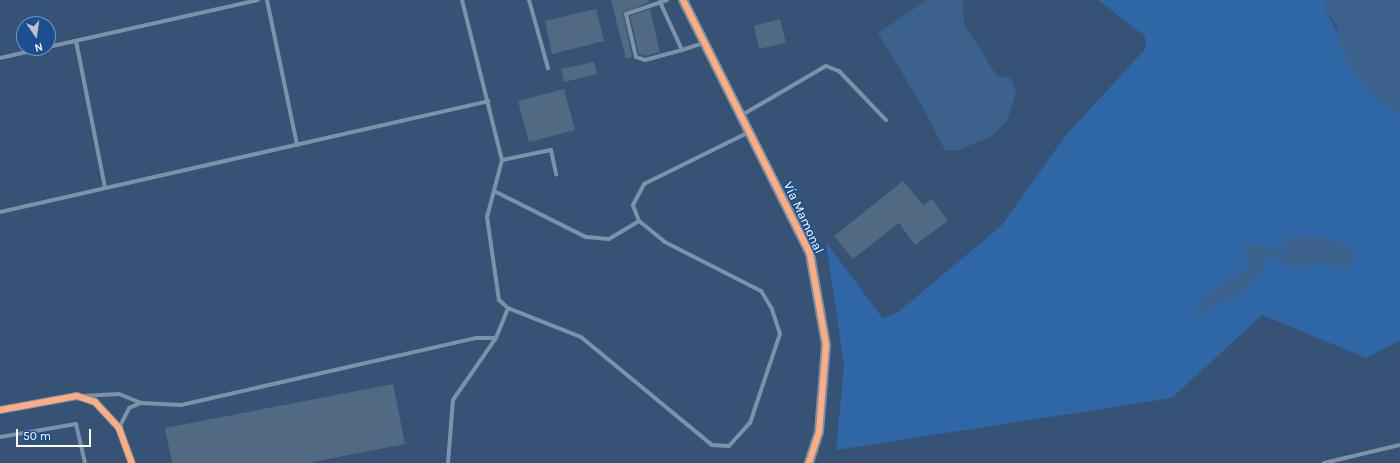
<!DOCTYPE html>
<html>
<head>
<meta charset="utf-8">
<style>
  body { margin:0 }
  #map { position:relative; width:1400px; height:463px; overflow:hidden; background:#365274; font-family:Karla,sans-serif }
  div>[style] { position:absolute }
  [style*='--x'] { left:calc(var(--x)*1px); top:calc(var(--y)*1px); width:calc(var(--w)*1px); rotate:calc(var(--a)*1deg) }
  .green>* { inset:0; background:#2f66a5 }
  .water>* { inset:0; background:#3b618d }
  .building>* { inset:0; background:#526984 }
  .service>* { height:4px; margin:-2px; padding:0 2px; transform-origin:2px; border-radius:2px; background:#7d92a8 }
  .minor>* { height:8px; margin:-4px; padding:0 4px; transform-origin:4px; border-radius:4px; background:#7d92a8 }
  .tertiary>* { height:10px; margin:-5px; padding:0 5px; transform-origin:5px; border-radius:5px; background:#7d92a8 }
  .cycleway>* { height:6px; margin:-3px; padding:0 3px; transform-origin:3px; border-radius:3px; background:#ffac80 }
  span { translate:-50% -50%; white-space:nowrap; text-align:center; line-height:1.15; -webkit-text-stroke:3px #1b4f8f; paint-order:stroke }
  .street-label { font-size:13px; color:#fff }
  .north { position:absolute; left:16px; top:16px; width:40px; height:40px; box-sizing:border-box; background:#1b4f8f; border:1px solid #7695bc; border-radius:50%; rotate:167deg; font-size:11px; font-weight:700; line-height:16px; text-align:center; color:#fff }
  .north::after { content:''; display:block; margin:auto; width:14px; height:18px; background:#b9c2ce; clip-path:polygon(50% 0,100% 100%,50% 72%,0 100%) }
  .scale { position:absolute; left:16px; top:429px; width:75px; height:18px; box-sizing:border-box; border:2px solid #fff; border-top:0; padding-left:5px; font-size:12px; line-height:14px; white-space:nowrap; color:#fff; -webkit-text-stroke:3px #1b4f8f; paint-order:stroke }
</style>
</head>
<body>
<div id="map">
  <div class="green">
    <i style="clip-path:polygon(1098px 0,1326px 0,1325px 10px,1372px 95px,1400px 114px,1400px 341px,1366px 358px,1262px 315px,1172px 398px,836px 450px,844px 365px,826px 242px,883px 319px,898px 312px,1001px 226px,1066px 135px,1146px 48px,1145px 36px)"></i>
  </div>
  <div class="water">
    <i style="clip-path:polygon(927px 0,963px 0,964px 24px,997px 76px,1011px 78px,1016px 93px,1007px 121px,992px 136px,959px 150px,945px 150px,922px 106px,878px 33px)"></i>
    <i style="clip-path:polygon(1326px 0,1400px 0,1400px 114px,1372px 95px,1354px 71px,1343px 53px,1337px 26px,1325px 10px)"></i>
    <i style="clip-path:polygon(1326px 236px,1356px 253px,1351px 268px,1325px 264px,1285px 268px,1282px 258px,1269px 258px,1245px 291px,1194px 315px,1202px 298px,1250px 267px,1242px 251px,1252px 243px,1282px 251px,1287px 237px)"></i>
  </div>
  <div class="building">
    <i style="clip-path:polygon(611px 0,648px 0,649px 2px,623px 13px,632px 57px,626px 59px)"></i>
    <i style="clip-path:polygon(596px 9px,604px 41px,552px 54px,545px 21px)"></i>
    <i style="clip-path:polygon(650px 9px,660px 52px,645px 56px,639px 54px,630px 16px)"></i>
    <i style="clip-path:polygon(780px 19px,786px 43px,759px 49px,754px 26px)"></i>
    <i style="clip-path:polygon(594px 62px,597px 74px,564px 82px,561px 69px)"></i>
    <i style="clip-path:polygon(564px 89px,575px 130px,529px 142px,518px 101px)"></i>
    <i style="clip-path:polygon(903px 181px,923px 205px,932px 199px,948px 221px,915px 245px,899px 223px,853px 259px,834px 236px)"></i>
    <i style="clip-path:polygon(393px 384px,405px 444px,308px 463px,172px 463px,165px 428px)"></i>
  </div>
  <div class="service">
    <i style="--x:267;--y:0;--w:148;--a:78.3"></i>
    <i style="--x:462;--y:0;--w:165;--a:76"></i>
    <i style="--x:502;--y:160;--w:59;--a:104.7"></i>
    <i style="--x:487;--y:217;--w:84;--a:81.8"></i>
    <i style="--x:499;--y:300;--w:12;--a:42"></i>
    <i style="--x:529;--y:0;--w:71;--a:74.4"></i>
    <i style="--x:667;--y:0;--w:43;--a:161.1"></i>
    <i style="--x:626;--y:14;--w:44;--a:76.9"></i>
    <i style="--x:636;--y:57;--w:9;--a:18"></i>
    <i style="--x:645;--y:60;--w:38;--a:-15"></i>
    <i style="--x:660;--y:2;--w:53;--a:65.4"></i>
    <i style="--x:682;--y:50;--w:23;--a:-18"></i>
    <i style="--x:76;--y:41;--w:150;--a:78.8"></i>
    <i style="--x:48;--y:47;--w:215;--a:-12.6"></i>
    <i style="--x:0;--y:58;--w:45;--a:-12.8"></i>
    <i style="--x:742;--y:115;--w:97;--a:-30.3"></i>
    <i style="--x:826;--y:66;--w:14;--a:21"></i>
    <i style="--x:839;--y:71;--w:68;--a:46.2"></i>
    <i style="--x:502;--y:160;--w:50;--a:-11.5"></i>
    <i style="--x:551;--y:150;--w:25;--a:78"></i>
    <i style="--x:494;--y:191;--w:103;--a:26.6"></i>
    <i style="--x:586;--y:237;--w:23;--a:5"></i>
    <i style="--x:609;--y:239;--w:35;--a:-31"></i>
    <i style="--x:0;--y:212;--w:501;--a:-12.79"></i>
    <i style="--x:82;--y:396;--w:37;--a:-3"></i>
    <i style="--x:119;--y:394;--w:24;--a:22"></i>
    <i style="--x:119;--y:428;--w:22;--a:-63"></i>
    <i style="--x:129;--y:408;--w:13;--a:-23"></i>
    <i style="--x:141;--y:403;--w:40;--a:2.9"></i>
    <i style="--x:181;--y:405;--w:303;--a:-12.8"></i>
    <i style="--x:477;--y:338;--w:19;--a:0"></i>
    <i style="--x:0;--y:437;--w:77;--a:-9.7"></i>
    <i style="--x:76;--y:424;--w:40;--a:77"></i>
    <i style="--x:448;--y:463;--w:63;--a:-85.5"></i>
    <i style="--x:453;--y:400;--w:75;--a:-55.3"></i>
    <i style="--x:496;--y:338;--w:32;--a:-68"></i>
    <i style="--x:508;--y:308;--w:79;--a:21.7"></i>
    <i style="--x:581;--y:337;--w:170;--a:39.5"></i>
    <i style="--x:712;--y:445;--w:17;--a:3"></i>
    <i style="--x:729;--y:446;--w:31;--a:-48"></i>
    <i style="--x:750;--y:423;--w:94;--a:-71.4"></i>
    <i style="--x:780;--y:334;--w:26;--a:-108"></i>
    <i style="--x:772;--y:309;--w:21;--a:-121"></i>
    <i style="--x:761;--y:291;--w:108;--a:-153"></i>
    <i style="--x:665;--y:242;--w:33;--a:-141"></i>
    <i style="--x:639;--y:221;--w:17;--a:-111"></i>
    <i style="--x:633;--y:205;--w:24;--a:-62"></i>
    <i style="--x:644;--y:184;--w:117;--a:-26.3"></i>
    <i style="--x:1324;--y:463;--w:78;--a:-13.3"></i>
  </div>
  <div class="minor">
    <i style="--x:0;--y:410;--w:78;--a:-10.3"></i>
    <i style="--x:77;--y:396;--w:19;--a:18"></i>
    <i style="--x:95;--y:402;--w:35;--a:47"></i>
    <i style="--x:119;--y:428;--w:37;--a:70"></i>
  </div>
  <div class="tertiary">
    <i style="--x:683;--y:0;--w:284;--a:63.4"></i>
    <i style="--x:810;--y:254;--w:92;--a:80"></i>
    <i style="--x:826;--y:345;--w:87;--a:94.6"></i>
    <i style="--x:819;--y:432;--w:33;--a:108"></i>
  </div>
  <div class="cycleway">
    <i style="--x:683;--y:0;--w:284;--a:63.4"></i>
    <i style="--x:810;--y:254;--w:92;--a:80"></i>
    <i style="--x:826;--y:345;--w:87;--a:94.6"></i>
    <i style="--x:819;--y:432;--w:33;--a:108"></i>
    <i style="--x:0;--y:410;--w:78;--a:-10.3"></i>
    <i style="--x:77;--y:396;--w:19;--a:18"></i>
    <i style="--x:95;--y:402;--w:35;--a:47"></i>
    <i style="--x:119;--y:428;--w:37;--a:70"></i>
  </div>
  <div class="street-label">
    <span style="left:803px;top:218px;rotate:65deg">Vía Mamonal</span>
  </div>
  <div class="north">N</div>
  <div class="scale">50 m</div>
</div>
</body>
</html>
